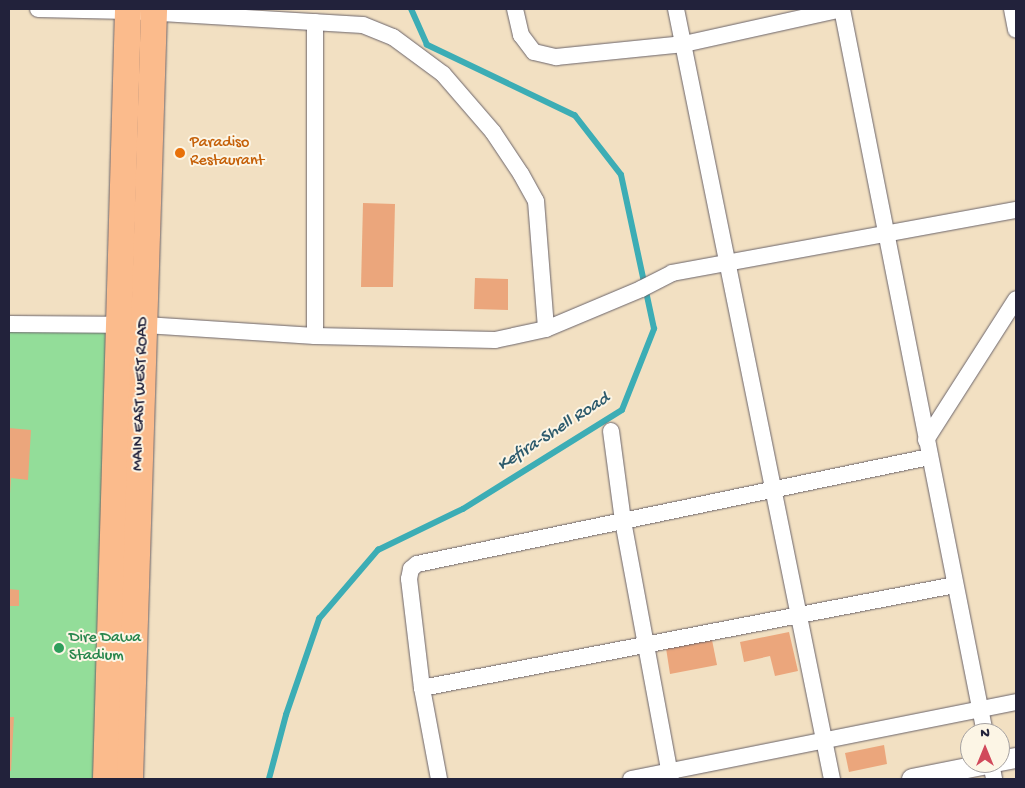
<!DOCTYPE html>
<html>
<head>
<meta charset="utf-8">
<style>
  body { margin:0 }
  #map { position:relative; width:1025px; height:788px; overflow:hidden; background:#f2e0c2; font-family:"Gochi Hand",sans-serif }
  div>[style] { position:absolute }
  [style*='--x'] { left:calc(var(--x)*1px); top:calc(var(--y)*1px); width:calc(var(--w)*1px); rotate:calc(var(--a)*1deg) }
  .green>* { inset:0; background:#93dd99 }
  .stream>* { height:5.5px; margin:-2.75px; padding:0 2.75px; transform-origin:2.75px; border-radius:2.75px; background:#3cadb5 }
  .building>* { inset:0; background:#eba67c }
  .roads { filter:drop-shadow(0 0 1px #6b646a) drop-shadow(0 0 1px #6b646a) }
  .minor>* { height:16px; margin:-8px; padding:0 8px; transform-origin:8px; border-radius:8px; background:#fff }
  .tertiary>* { height:20px; margin:-10px; padding:0 10px; transform-origin:10px; border-radius:10px; background:#fff }
  .primary>* { height:26px; margin:-13px; padding:0 13px; transform-origin:13px; border-radius:13px; background:#fbbb8c }
  .dots>* { width:14px; height:14px; translate:-50% -50%; box-sizing:border-box; border:2px solid #fcf5e5; border-radius:50% }
  span { translate:-50% -50%; white-space:nowrap; text-align:center; line-height:1.15; -webkit-text-stroke:4px #fcf5e5; paint-order:stroke }
  .food-label { font-size:16px; color:#c56008 }
  .left { translate:0 -50%; text-align:left }
  .street-label { font-size:16px; color:#22223b }
  .leisure-label { font-size:16px; color:#27864d }
  .water-label { font-size:18px; color:#2c5a6c; font-style:italic }
  .frame { position:absolute; inset:0; border:10px solid #22223b; pointer-events:none }
  .north { position:absolute; left:960px; top:723px; width:50px; height:50px; box-sizing:border-box; background:#fcf5e5; border:1px solid #a5a1a1; border-radius:50%; rotate:0deg; font-size:14px; font-weight:700; line-height:20px; text-align:center; color:#22223b }
  .north::after { content:''; display:block; margin:auto; width:18px; height:22px; background:#d1495b; clip-path:polygon(50% 0,100% 100%,50% 72%,0 100%) }
</style>
</head>
<body>
<div id="map">
  <div class="green">
    <i style="clip-path:polygon(9px 324px,118px 325px,106px 779px,9px 779px)"></i>
  </div>
  <div class="stream">
    <i style="--x:269;--y:779;--w:66;--a:-75.1"></i>
    <i style="--x:286;--y:715;--w:102;--a:-71"></i>
    <i style="--x:319;--y:619;--w:91;--a:-49.5"></i>
    <i style="--x:378;--y:550;--w:94;--a:-25.8"></i>
    <i style="--x:463;--y:509;--w:187;--a:-31.9"></i>
    <i style="--x:622;--y:410;--w:87;--a:-68.4"></i>
    <i style="--x:654;--y:329;--w:157;--a:-102.1"></i>
    <i style="--x:621;--y:175;--w:75;--a:-127.9"></i>
    <i style="--x:575;--y:116;--w:164;--a:-154.4"></i>
    <i style="--x:427;--y:45;--w:39;--a:-114"></i>
  </div>
  <div class="building">
    <i style="clip-path:polygon(363px 203px,395px 204px,393px 287px,361px 287px)"></i>
    <i style="clip-path:polygon(475px 278px,508px 279px,508px 310px,474px 309px)"></i>
    <i style="clip-path:polygon(9px 428px,31px 430px,28px 480px,11px 478px,10px 494px)"></i>
    <i style="clip-path:polygon(9px 589px,19px 590px,19px 606px,9px 606px)"></i>
    <i style="clip-path:polygon(789px 632px,798px 671px,775px 676px,770px 656px,744px 662px,740px 642px)"></i>
    <i style="clip-path:polygon(712px 640px,717px 665px,670px 674px,666px 648px)"></i>
    <i style="clip-path:polygon(9px 717px,14px 717px,11px 771px,9px 771px)"></i>
    <i style="clip-path:polygon(884px 745px,887px 764px,849px 772px,845px 753px)"></i>
  </div>
  <div class="roads">
    <div class="minor">
      <i style="--x:38;--y:9;--w:90;--a:1.3"></i>
      <i style="--x:128;--y:11;--w:235;--a:3.4"></i>
      <i style="--x:363;--y:25;--w:32;--a:22"></i>
      <i style="--x:393;--y:37;--w:62;--a:36.5"></i>
      <i style="--x:443;--y:74;--w:77;--a:49.2"></i>
      <i style="--x:493;--y:132;--w:50;--a:56.3"></i>
      <i style="--x:521;--y:174;--w:31;--a:61"></i>
      <i style="--x:536;--y:201;--w:128;--a:85.5"></i>
      <i style="--x:515;--y:9;--w:27;--a:77"></i>
      <i style="--x:521;--y:35;--w:21;--a:53"></i>
      <i style="--x:534;--y:52;--w:23;--a:13"></i>
      <i style="--x:556;--y:57;--w:129;--a:-5.8"></i>
      <i style="--x:684;--y:44;--w:162;--a:-12.5"></i>
      <i style="--x:676;--y:9;--w:786;--a:78.55"></i>
      <i style="--x:842;--y:9;--w:738;--a:78.83"></i>
      <i style="--x:1012;--y:9;--w:21;--a:79"></i>
      <i style="--x:9;--y:324;--w:136;--a:0.4"></i>
      <i style="--x:145;--y:325;--w:170;--a:3.7"></i>
      <i style="--x:315;--y:336;--w:180;--a:1.3"></i>
      <i style="--x:495;--y:340;--w:52;--a:-12.2"></i>
      <i style="--x:546;--y:329;--w:103;--a:-22.8"></i>
      <i style="--x:641;--y:289;--w:35;--a:-27"></i>
      <i style="--x:672;--y:273;--w:350;--a:-10.4"></i>
      <i style="--x:315;--y:336;--w:314;--a:-90"></i>
      <i style="--x:611;--y:431;--w:91;--a:82.4"></i>
      <i style="--x:623;--y:521;--w:262;--a:79.5"></i>
      <i style="--x:926;--y:440;--w:167;--a:-57.4"></i>
      <i style="--x:422;--y:688;--w:543;--a:-10.94"></i>
      <i style="--x:991;--y:763;--w:16;--a:79"></i>
      <i style="--x:439;--y:779;--w:93;--a:-100.6"></i>
      <i style="--x:422;--y:688;--w:110;--a:-96.8"></i>
      <i style="--x:409;--y:579;--w:10;--a:-79"></i>
      <i style="--x:411;--y:569;--w:8;--a:-40"></i>
      <i style="--x:417;--y:564;--w:523;--a:-11.8"></i>
      <i style="--x:631;--y:779;--w:393;--a:-11.3"></i>
    </div>
    <div class="tertiary">
      <i style="--x:1000;--y:761;--w:16;--a:-11"></i>
      <i style="--x:912;--y:779;--w:82;--a:-11.3"></i>
    </div>
    <div class="primary">
      <i style="--x:106;--y:779;--w:770;--a:-88.36"></i>
      <i style="--x:130;--y:779;--w:770;--a:-88.21"></i>
    </div>
  </div>
  <div class="dots">
    <i style="left:180px;top:153px;background:#e8710a"></i>
    <i style="left:59px;top:648px;background:#2e9e5b"></i>
  </div>
  <div class="food-label">
    <span class="left" style="left:190px;top:153px">Paradiso<br>Restaurant</span>
  </div>
  <div class="street-label">
    <span style="left:142px;top:394px;rotate:-88deg">MAIN EAST WEST ROAD</span>
  </div>
  <div class="leisure-label">
    <span class="left" style="left:69px;top:648px">Dire Dawa<br>Stadium</span>
  </div>
  <div class="water-label">
    <span style="left:554px;top:433px;rotate:-33deg">Kefira-Shell Road</span>
  </div>
  <div class="frame"></div>
  <div class="north">N</div>
</div>
</body>
</html>
